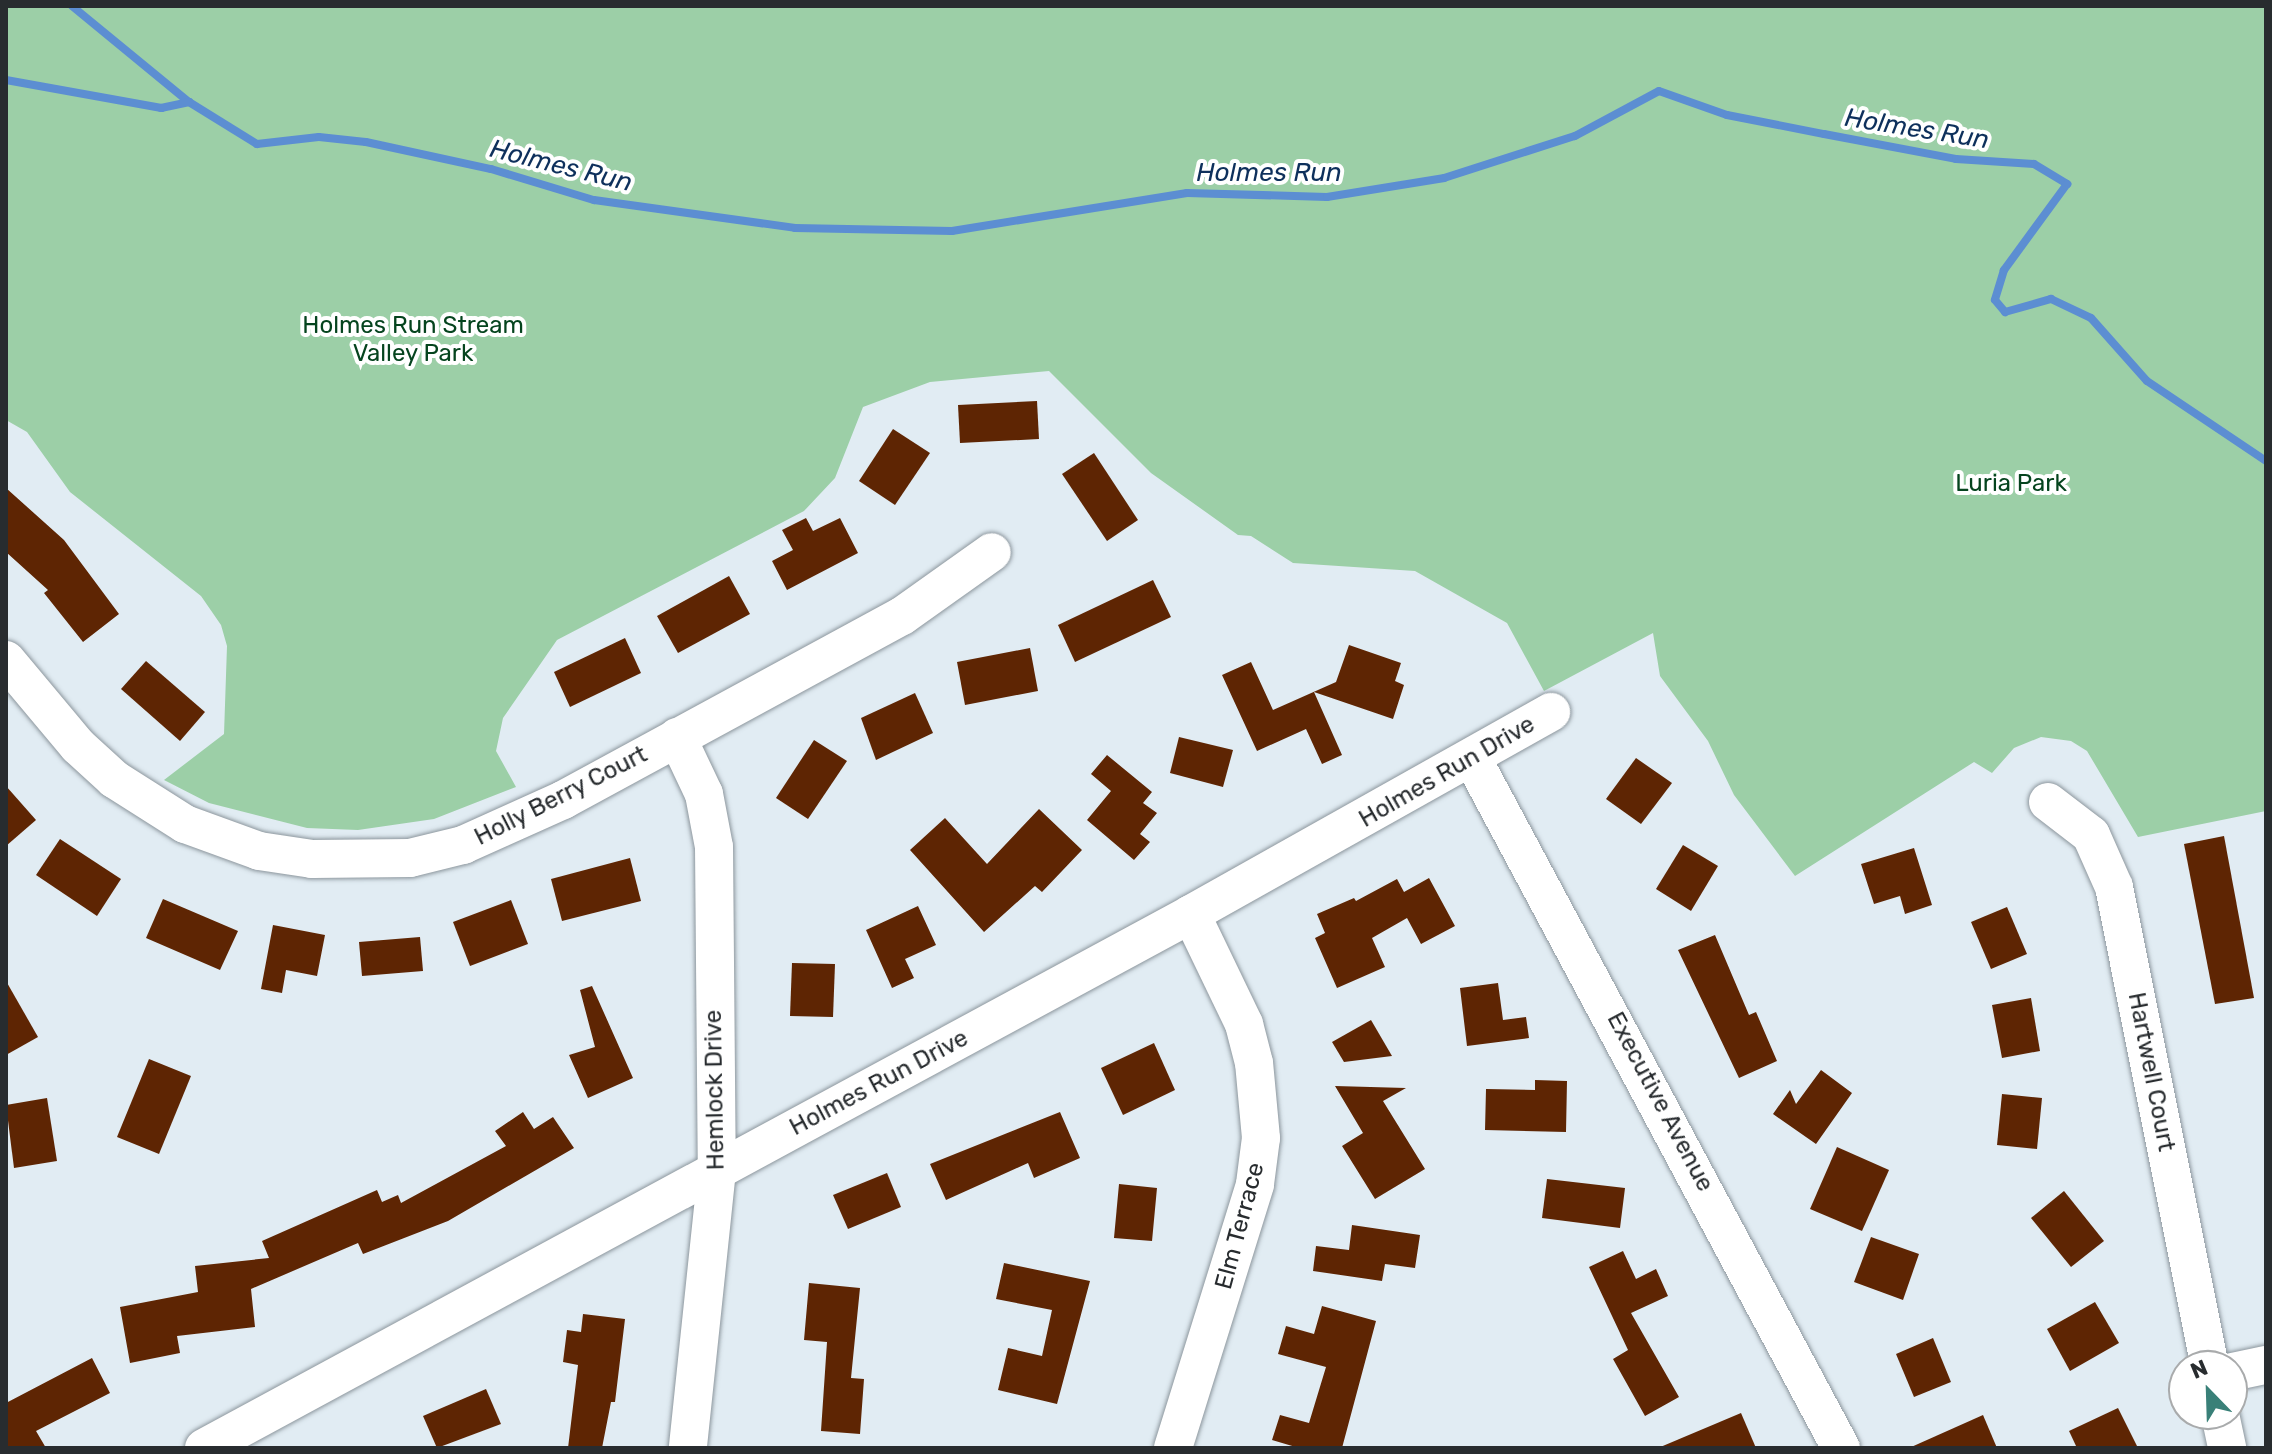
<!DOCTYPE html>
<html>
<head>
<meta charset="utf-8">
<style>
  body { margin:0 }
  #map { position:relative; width:2272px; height:1454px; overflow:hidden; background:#e1ecf3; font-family:Rubik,sans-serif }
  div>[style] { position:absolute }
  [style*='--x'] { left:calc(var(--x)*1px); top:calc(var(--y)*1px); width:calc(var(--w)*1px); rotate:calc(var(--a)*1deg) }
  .green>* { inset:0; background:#9ccfa7 }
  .stream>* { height:8px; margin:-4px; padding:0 4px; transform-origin:4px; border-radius:4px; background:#5c8ed2 }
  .building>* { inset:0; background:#5e2503 }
  .roads { filter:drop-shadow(0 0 2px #8c969d) drop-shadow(0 0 2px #8c969d) }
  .minor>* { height:38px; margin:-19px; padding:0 19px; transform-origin:19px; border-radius:19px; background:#fff }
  span { translate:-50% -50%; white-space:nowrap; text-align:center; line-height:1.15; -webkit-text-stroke:8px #fff; paint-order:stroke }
  .park-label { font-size:24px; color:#05441e }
  .street-label { font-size:24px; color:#282c2f }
  .water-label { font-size:26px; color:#0e305c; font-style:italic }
  .frame { position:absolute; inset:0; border:8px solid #282c2f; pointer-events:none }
  .north { position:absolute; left:2168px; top:1350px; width:80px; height:80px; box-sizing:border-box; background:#fff; border:2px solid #a9abac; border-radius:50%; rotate:337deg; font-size:22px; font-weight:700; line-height:32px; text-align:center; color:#282c2f }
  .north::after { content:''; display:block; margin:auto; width:28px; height:36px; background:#398078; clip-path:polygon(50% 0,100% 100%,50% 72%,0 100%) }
</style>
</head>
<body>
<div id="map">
  <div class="green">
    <i style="clip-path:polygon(6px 6px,2266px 6px,2266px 811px,2138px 837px,2087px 751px,2071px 741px,2041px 737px,2014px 748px,1992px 773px,1974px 762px,1795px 876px,1734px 795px,1708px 741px,1660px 676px,1653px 633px,1544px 691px,1507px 623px,1415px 571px,1293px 563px,1251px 536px,1238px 535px,1151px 473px,1049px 371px,930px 382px,863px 407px,835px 478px,804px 511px,557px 640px,503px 718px,496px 751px,516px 787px,434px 819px,358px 830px,307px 828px,209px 803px,164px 780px,224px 734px,227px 646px,221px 625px,201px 596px,70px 492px,27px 432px,6px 420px)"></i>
  </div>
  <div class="stream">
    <i style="--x:72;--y:6;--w:151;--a:39.4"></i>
    <i style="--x:189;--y:102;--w:80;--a:31.7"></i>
    <i style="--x:257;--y:144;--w:62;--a:-6.4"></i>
    <i style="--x:319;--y:137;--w:47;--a:6.1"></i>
    <i style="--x:366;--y:142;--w:128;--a:12.2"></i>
    <i style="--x:491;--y:169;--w:108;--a:16.8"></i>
    <i style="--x:594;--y:200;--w:203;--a:7.9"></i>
    <i style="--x:795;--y:228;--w:157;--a:1.1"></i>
    <i style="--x:952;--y:231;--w:238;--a:-9.2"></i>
    <i style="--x:1187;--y:193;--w:140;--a:1.6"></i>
    <i style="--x:1327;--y:197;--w:119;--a:-9.2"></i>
    <i style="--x:1444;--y:178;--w:138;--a:-17.8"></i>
    <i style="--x:1575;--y:136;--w:95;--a:-28.2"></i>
    <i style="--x:1659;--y:91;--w:72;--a:19.4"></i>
    <i style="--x:1727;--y:115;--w:99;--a:11.1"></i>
    <i style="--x:1824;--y:134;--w:134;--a:10.7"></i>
    <i style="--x:1956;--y:159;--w:78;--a:3.7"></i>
    <i style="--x:2034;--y:164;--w:39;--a:31"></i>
    <i style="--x:2067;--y:184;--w:107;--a:126.2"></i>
    <i style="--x:2004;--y:270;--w:31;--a:107"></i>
    <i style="--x:1995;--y:300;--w:16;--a:50"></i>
    <i style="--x:2005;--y:312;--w:48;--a:-15.8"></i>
    <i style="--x:2051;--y:299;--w:44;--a:25.4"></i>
    <i style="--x:2091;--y:318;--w:84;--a:48.4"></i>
    <i style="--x:2147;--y:381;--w:143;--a:33.9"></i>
    <i style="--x:6;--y:80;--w:158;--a:10.2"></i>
    <i style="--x:161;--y:108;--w:29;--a:-12"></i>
  </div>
  <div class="building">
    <i style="clip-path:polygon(1037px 401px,1039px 439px,960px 443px,958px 405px)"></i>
    <i style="clip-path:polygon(893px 429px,930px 453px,895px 505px,859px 481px)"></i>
    <i style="clip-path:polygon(1094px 453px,1138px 520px,1107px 541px,1062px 474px)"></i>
    <i style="clip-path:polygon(6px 488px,64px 540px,119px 614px,83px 642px,44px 593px,48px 590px,6px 552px)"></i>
    <i style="clip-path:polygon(806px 518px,813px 531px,840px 518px,858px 553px,787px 590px,772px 561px,793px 550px,782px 530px)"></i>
    <i style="clip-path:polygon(729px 576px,750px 614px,678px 653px,657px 616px)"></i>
    <i style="clip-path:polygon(1153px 580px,1171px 617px,1075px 662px,1058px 625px)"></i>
    <i style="clip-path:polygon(625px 638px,641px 673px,570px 707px,554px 672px)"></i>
    <i style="clip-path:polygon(1349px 645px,1401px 663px,1395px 681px,1404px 685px,1393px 719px,1314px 692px,1342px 755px,1322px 764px,1306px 729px,1257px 751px,1222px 675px,1251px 662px,1273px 710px,1336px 682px)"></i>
    <i style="clip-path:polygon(1030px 648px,1038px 691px,965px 705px,957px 662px)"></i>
    <i style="clip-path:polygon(146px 661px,205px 712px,180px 741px,121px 689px)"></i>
    <i style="clip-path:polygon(915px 693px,933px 733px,876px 760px,861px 718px)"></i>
    <i style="clip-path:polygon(1179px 737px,1233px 750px,1223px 787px,1170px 773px)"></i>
    <i style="clip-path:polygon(814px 740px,847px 761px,808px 819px,776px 798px)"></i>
    <i style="clip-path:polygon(1107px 755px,1152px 792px,1143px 803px,1157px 813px,1140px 834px,1150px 842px,1134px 860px,1087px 820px,1111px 791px,1091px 774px)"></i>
    <i style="clip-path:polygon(1636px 758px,1672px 783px,1641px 824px,1606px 799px)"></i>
    <i style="clip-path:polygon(6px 786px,36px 820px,6px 846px)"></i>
    <i style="clip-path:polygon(1039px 809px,1082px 850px,1042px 892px,1035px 886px,984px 932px,910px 850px,945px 818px,987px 864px)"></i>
    <i style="clip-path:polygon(2224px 836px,2254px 998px,2215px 1004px,2184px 844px)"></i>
    <i style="clip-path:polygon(60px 839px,121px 879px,97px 916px,36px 875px)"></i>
    <i style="clip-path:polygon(1683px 845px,1718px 866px,1691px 911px,1656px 889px)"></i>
    <i style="clip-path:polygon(1914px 848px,1932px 905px,1905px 914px,1900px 896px,1874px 904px,1861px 864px)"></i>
    <i style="clip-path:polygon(630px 858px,641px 901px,562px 921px,551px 879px)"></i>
    <i style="clip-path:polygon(1429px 878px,1455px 926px,1421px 944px,1407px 918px,1372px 938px,1385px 967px,1337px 988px,1315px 938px,1325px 933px,1317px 914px,1354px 898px,1356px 901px,1397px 879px,1404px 892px)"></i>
    <i style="clip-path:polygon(163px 899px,238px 931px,220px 970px,146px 938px)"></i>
    <i style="clip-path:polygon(511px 900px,528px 944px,470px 966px,453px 922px)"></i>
    <i style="clip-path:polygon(918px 906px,936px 945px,905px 959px,914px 978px,892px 988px,866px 930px)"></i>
    <i style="clip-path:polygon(2007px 907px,2027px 954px,1991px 969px,1971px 922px)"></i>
    <i style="clip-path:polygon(273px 925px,325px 935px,317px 976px,286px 970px,282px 993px,261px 989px)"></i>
    <i style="clip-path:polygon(1715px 935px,1749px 1015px,1756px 1012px,1777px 1061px,1739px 1078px,1678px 950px)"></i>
    <i style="clip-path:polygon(420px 937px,423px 971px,362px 976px,359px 942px)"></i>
    <i style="clip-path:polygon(792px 963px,835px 964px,833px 1017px,790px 1016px)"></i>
    <i style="clip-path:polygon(6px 981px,38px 1037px,6px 1055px)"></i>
    <i style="clip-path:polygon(1498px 983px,1503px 1020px,1526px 1017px,1529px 1038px,1467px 1046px,1460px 988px)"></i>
    <i style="clip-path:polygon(592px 986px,633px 1078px,588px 1098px,569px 1055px,595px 1047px,580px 990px)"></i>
    <i style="clip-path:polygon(2031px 998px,2040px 1051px,2002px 1058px,1992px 1005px)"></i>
    <i style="clip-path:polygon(1371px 1020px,1392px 1056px,1344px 1062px,1332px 1042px)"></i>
    <i style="clip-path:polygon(1154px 1043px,1175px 1090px,1123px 1115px,1101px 1068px)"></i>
    <i style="clip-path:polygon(149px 1059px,191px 1076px,159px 1154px,117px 1137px)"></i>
    <i style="clip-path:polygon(1821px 1070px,1852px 1093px,1816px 1144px,1773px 1114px,1790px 1090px,1796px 1104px)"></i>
    <i style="clip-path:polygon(1535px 1080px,1567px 1081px,1566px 1132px,1485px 1130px,1486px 1089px,1535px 1090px)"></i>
    <i style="clip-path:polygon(1335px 1086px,1406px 1088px,1383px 1101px,1425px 1169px,1375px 1199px,1342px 1146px,1363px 1133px)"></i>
    <i style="clip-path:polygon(2002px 1094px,2042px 1098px,2037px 1149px,1997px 1145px)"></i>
    <i style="clip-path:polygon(47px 1098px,57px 1161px,14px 1168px,6px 1105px)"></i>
    <i style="clip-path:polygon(523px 1112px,534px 1129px,553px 1117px,574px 1148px,448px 1221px,363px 1254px,358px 1243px,251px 1289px,255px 1327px,177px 1336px,180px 1353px,130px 1363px,120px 1307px,198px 1292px,195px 1266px,269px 1258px,262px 1241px,377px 1190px,382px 1202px,398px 1195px,401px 1203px,506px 1146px,495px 1131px)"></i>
    <i style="clip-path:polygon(1060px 1112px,1080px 1158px,1034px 1178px,1028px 1163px,946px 1200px,930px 1164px)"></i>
    <i style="clip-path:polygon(1837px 1147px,1889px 1170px,1862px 1231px,1810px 1209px)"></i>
    <i style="clip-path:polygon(887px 1173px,901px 1207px,848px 1229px,833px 1195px)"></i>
    <i style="clip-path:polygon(1547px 1179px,1625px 1188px,1620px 1228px,1542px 1218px)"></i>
    <i style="clip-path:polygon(1119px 1184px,1157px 1188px,1152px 1241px,1114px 1238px)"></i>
    <i style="clip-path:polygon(2064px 1191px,2104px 1241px,2071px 1267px,2031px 1218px)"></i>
    <i style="clip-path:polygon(1352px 1225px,1420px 1235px,1415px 1268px,1385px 1264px,1382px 1281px,1313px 1271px,1316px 1246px,1349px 1250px)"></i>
    <i style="clip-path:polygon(1871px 1237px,1919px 1254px,1903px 1300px,1854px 1282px)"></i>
    <i style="clip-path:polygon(1623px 1251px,1636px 1279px,1656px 1269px,1668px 1296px,1631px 1313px,1679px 1397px,1645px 1416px,1613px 1359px,1628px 1350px,1589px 1267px)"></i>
    <i style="clip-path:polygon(1004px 1263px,1090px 1281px,1057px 1404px,998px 1390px,1008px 1348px,1042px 1356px,1052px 1310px,996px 1299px)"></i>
    <i style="clip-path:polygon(809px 1283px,860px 1288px,851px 1378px,864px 1379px,860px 1434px,821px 1431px,827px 1342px,804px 1340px)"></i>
    <i style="clip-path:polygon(2095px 1302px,2119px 1343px,2070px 1371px,2047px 1329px)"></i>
    <i style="clip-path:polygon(1322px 1306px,1376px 1321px,1342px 1448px,1299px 1448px,1272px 1440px,1280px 1415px,1309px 1423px,1326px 1367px,1278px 1354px,1286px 1326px,1314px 1334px)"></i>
    <i style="clip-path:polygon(583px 1314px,625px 1319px,615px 1402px,611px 1402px,602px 1448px,568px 1448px,578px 1365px,563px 1362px,567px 1330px,581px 1332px)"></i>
    <i style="clip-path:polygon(1933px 1338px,1951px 1382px,1914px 1397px,1896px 1354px)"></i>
    <i style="clip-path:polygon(92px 1358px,110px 1393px,36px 1431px,46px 1448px,6px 1448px,6px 1403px)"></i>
    <i style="clip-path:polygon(486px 1389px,501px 1424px,437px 1448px,423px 1416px)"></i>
    <i style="clip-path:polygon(2118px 1408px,2138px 1448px,2077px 1448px,2069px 1431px)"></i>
    <i style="clip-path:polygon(1741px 1413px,1756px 1448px,1658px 1448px)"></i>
    <i style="clip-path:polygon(1983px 1415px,1997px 1448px,1909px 1448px)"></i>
  </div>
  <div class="roads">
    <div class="minor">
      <i style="--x:6;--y:660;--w:112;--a:50.1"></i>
      <i style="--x:78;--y:746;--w:49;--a:42.5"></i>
      <i style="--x:114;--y:779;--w:84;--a:32.4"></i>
      <i style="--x:185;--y:824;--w:79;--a:20"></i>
      <i style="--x:259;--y:851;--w:54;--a:8.6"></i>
      <i style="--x:312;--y:859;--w:98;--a:-0.6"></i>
      <i style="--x:410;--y:858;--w:55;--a:-13.8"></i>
      <i style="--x:463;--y:845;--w:110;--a:-24.2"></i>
      <i style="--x:563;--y:800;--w:386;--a:-28.5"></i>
      <i style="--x:902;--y:616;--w:110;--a:-35.4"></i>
      <i style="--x:677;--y:737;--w:63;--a:64.7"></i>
      <i style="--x:704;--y:794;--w:54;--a:79.3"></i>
      <i style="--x:714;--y:847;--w:323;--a:89.5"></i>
      <i style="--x:717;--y:1170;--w:280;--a:96"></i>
      <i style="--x:1473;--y:760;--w:780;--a:61.86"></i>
      <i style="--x:2048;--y:802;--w:54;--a:37.5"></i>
      <i style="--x:2091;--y:835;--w:57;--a:66.1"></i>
      <i style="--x:2114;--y:887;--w:489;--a:78.7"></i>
      <i style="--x:2232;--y:1372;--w:35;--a:-12"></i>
      <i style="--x:2220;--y:1414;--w:35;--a:78"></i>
      <i style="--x:204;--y:1448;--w:1122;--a:-28.41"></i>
      <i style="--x:1191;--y:914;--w:413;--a:-29.3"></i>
      <i style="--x:1173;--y:1448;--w:276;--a:-72.7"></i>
      <i style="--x:1255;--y:1184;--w:46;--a:-82.6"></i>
      <i style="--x:1261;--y:1138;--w:75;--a:-95.3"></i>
      <i style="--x:1254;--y:1063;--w:40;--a:-104.4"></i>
      <i style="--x:1244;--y:1024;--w:122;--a:-115.7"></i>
    </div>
  </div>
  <div class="park-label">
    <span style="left:413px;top:340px">Holmes Run Stream<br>Valley Park</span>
    <span style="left:2011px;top:484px">Luria Park</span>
  </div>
  <div class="street-label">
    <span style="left:1447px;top:772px;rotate:-30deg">Holmes Run Drive</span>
    <span style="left:561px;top:796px;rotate:-27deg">Holly Berry Court</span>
    <span style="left:2151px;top:1072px;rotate:79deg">Hartwell Court</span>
    <span style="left:879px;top:1083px;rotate:-28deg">Holmes Run Drive</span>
    <span style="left:715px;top:1090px;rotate:-91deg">Hemlock Drive</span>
    <span style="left:1660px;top:1102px;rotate:62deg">Executive Avenue</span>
    <span style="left:1240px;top:1226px;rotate:-75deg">Elm Terrace</span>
  </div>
  <div class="water-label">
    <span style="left:1917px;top:129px;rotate:9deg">Holmes Run</span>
    <span style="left:561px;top:166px;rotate:14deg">Holmes Run</span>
    <span style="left:1269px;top:173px">Holmes Run</span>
  </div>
  <div class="frame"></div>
  <div class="north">N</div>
</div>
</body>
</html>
